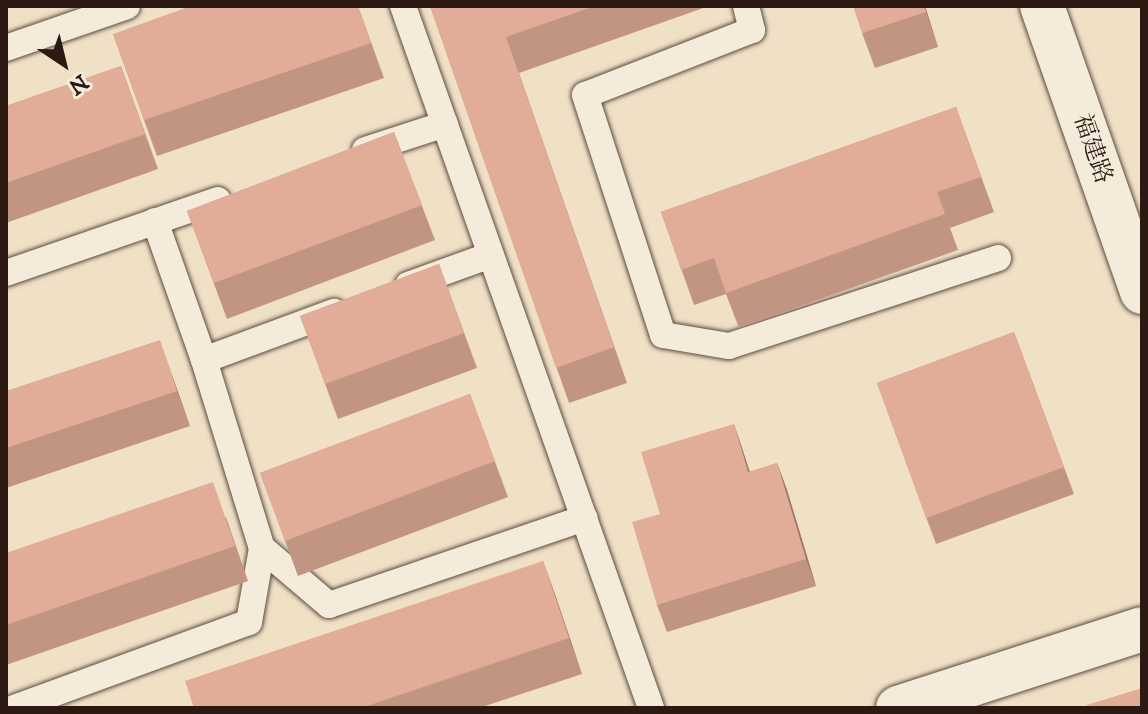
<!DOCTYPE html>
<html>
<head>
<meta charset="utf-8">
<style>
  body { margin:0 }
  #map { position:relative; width:1148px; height:714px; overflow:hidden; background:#efe0c6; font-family:"IM FELL DW Pica","Noto Serif SC",serif }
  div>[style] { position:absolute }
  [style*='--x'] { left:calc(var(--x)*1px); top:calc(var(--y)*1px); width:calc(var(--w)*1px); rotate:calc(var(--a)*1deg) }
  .roads { filter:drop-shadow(0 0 2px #5d4b3e) drop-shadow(0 0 2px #5d4b3e) }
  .service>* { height:26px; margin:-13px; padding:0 13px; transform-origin:13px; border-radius:13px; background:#f5ebda }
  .minor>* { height:44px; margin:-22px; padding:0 22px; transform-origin:22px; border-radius:22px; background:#f5ebda }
  .tertiary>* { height:44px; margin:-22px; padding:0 22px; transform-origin:22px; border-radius:22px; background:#f5ebda }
  .wall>* { inset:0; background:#c29583 }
  .shaded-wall>* { inset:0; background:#9e796a }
  .building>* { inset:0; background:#e2ad98 }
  span { translate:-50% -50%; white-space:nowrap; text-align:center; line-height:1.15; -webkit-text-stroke:6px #f5ebda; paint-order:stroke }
  .street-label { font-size:24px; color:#2c1911 }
  .frame { position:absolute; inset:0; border:8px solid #2c1911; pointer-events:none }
  .north { position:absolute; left:24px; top:24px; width:80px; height:80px; -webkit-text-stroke:6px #f5ebda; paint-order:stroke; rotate:145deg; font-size:22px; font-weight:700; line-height:32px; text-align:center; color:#2c1911 }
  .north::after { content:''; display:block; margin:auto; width:28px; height:36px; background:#2c1911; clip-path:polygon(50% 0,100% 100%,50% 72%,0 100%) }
</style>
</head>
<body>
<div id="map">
  <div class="roads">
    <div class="service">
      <i style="--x:403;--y:6;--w:745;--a:70.54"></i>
      <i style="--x:746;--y:6;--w:25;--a:76"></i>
      <i style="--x:752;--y:30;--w:179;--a:158.7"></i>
      <i style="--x:585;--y:95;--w:252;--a:72"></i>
      <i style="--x:663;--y:335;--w:67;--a:9.5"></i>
      <i style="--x:729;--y:346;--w:283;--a:-18.1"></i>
      <i style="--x:6;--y:48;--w:128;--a:-19.1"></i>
      <i style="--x:365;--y:150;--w:84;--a:-18"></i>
      <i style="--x:155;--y:221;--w:147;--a:70.6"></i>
      <i style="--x:204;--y:360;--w:139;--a:-20.3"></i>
      <i style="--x:6;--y:273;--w:224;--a:-19"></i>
      <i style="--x:408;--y:285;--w:88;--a:-19.9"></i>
      <i style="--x:204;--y:360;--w:197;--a:72.9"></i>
      <i style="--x:262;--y:548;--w:88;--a:40.4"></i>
      <i style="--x:329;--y:605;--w:270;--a:-18.8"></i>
      <i style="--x:14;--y:708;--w:250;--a:-20.1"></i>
      <i style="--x:249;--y:622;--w:75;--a:-80"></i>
    </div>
    <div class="minor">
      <i style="--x:898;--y:708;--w:256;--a:-17.9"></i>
    </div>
    <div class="tertiary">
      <i style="--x:1042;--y:6;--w:303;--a:70.7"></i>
    </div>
  </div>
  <div class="wall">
    <i style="clip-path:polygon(358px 6px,384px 78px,157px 156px,113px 34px)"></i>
    <i style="clip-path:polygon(430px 6px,709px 6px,519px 73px,627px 383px,569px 403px)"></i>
    <i style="clip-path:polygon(925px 6px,938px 47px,875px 68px,862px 33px)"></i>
    <i style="clip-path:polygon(121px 66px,158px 169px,6px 223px,6px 106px)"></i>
    <i style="clip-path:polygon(956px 107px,994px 212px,950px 228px,958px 250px,739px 328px,726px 294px,694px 305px,661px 212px)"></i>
    <i style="clip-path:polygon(394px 132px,435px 240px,227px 319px,187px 211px)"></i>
    <i style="clip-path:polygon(439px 264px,477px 368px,338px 419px,300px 316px)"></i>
    <i style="clip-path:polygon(1014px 332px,1074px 494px,936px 544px,877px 383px)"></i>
    <i style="clip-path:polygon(172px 375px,190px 426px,6px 488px,6px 391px)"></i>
    <i style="clip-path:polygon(470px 394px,508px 497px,298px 576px,260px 473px)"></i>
    <i style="clip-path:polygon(734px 424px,750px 472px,777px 463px,787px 490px,816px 586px,667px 632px,657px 605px,660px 514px)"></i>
    <i style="clip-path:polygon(226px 517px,248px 581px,6px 665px,6px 553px)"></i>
    <i style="clip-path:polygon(543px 561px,582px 674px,479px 708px,194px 708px)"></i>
  </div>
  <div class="shaded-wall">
    <i style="clip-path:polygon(924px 6px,925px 6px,938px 47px)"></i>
    <i style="clip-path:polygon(160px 340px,172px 375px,190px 426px,177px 391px)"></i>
    <i style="clip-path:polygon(734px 424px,743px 451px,758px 499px,748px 472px)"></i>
    <i style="clip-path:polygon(777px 463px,787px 490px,816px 586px,806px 559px)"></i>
    <i style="clip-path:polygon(543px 561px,556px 597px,582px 674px,569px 638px)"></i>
  </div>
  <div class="building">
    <i style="clip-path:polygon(191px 6px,358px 6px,371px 43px,144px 120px,113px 34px)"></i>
    <i style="clip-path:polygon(430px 6px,595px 6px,506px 37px,614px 347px,556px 368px)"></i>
    <i style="clip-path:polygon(853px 6px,924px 6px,926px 12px,862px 33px)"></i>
    <i style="clip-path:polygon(121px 66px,145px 134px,6px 183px,6px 106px)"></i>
    <i style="clip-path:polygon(956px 107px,981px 177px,937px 192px,945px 214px,726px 293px,714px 258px,681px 270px,661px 212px)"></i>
    <i style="clip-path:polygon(394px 132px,422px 205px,214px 283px,187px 211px)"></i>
    <i style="clip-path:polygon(439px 264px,464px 333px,325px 384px,300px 316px)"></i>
    <i style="clip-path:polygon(1014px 332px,1064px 467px,926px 518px,877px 383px)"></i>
    <i style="clip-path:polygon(160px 340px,177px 391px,6px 448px,6px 391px)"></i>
    <i style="clip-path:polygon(470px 394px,495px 461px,285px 541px,260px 473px)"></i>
    <i style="clip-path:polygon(734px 424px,748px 472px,777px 463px,806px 559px,657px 605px,632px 522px,660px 514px,641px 452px)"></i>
    <i style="clip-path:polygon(213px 482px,235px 546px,6px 625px,6px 553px)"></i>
    <i style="clip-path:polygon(543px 561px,569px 638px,361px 708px,194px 708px,185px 681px)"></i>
    <i style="clip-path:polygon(1142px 688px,1142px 708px,1084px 708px,1087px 705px)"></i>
  </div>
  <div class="street-label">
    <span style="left:1092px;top:149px;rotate:71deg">福建路</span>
  </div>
  <div class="frame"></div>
  <div class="north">N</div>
</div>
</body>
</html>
